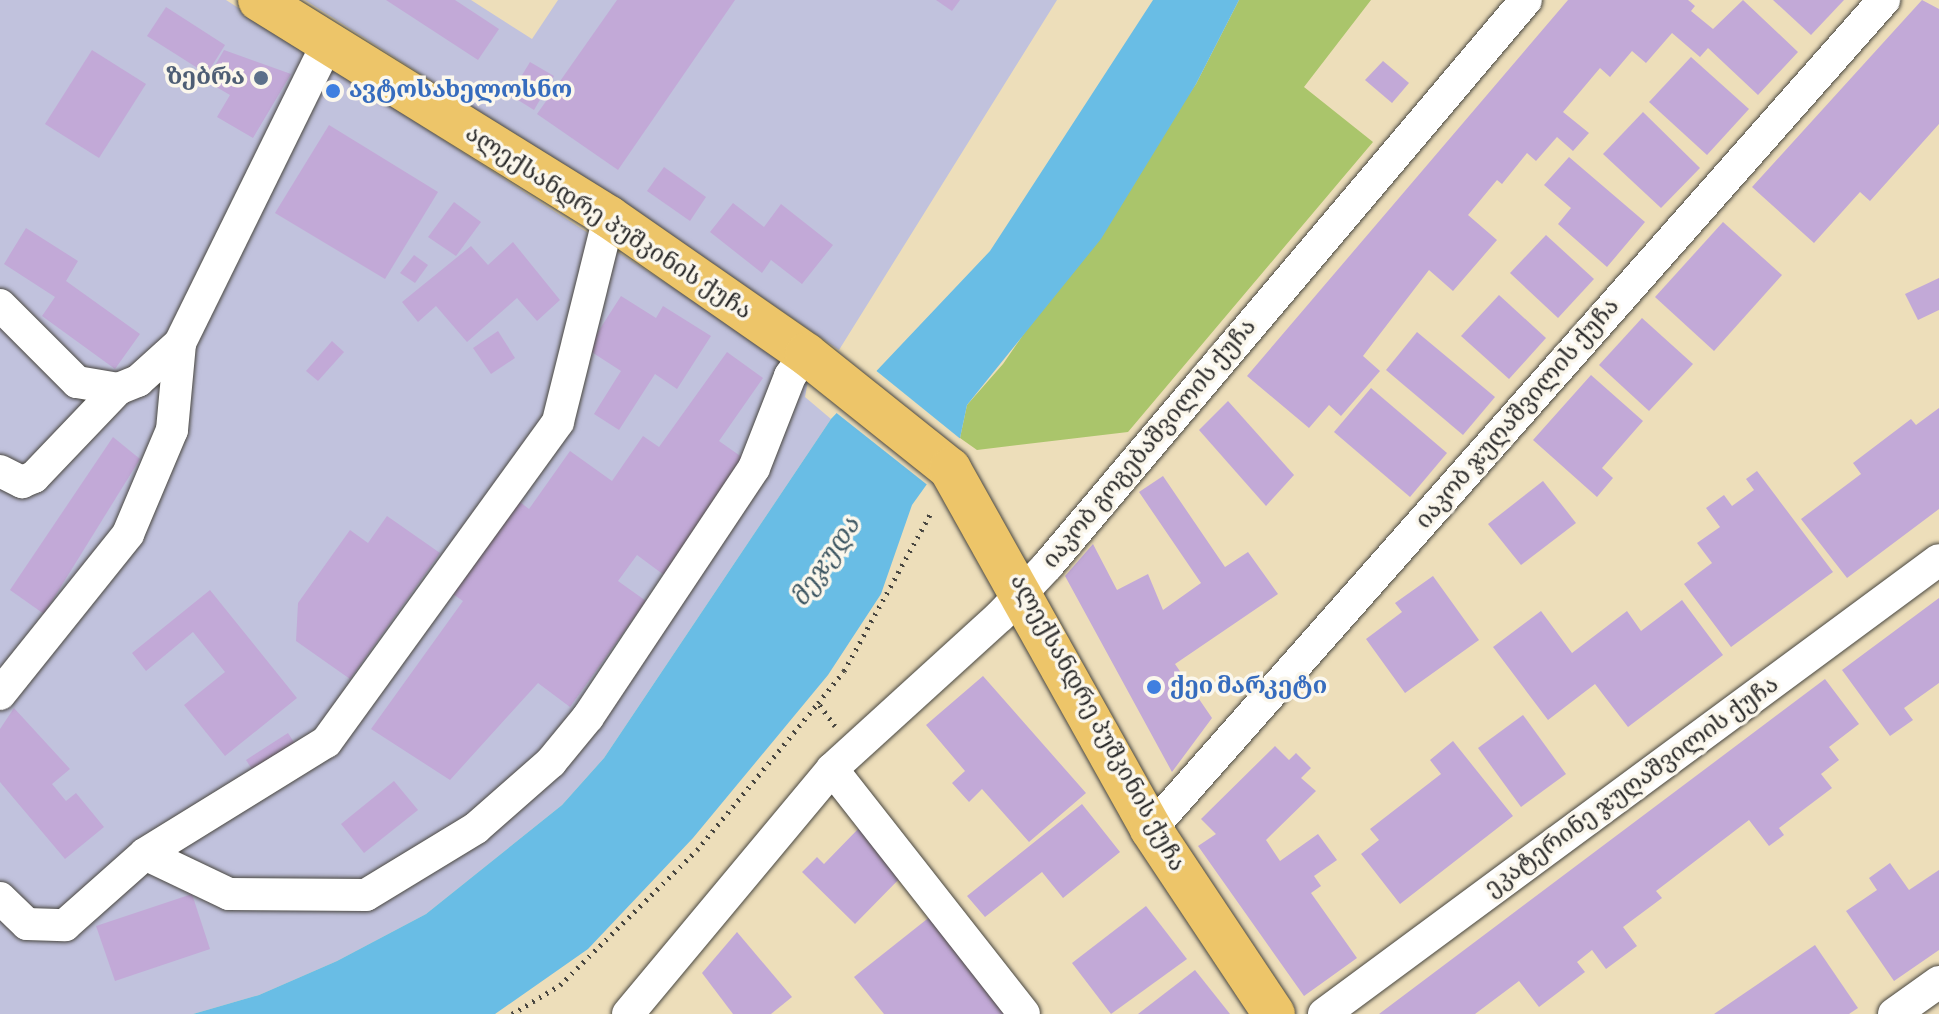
<!DOCTYPE html>
<html>
<head>
<meta charset="utf-8">
<style>
  body { margin:0 }
  #map { position:relative; width:1939px; height:1014px; overflow:hidden; background:#eddeba; font-family:"Libre Bodoni","Noto Serif Georgian",serif }
  div>[style] { position:absolute }
  [style*='--x'] { left:calc(var(--x)*1px); top:calc(var(--y)*1px); width:calc(var(--w)*1px); rotate:calc(var(--a)*1deg) }
  .industrial>* { inset:0; background:#c1c2dd }
  .green>* { inset:0; background:#aac56b }
  .water>* { inset:0; background:#69bde5 }
  .pier>* { inset:0; background:#eddeba }
  .building>* { inset:0; background:#c2a9d7 }
  .path>* { height:5px; margin-top:-2.5px; transform-origin:0; background:repeating-linear-gradient(90deg,#484640 0 2px,transparent 0 8px) }
  .roads { filter:drop-shadow(0 0 2px #484640) drop-shadow(0 0 2px #484640) }
  .minor>* { height:32px; margin:-16px; padding:0 16px; transform-origin:16px; border-radius:16px; background:#fff }
  .major>* { height:42px; margin:-21px; padding:0 21px; transform-origin:21px; border-radius:21px; background:#edc569 }
  .dots>* { width:22px; height:22px; translate:-50% -50%; box-sizing:border-box; border:4px solid #fbf7ec; border-radius:50% }
  span { translate:-50% -50%; white-space:nowrap; text-align:center; line-height:1.15; -webkit-text-stroke:7px #fbf7ec; paint-order:stroke }
  .service-label { font-size:24px; color:#4e5e75; font-weight:700 }
  .right { translate:-100% -50%; text-align:right }
  .shop-label { font-size:24px; color:#366cbe; font-weight:700 }
  .left { translate:0 -50%; text-align:left }
  .street-label { font-size:24px; color:#2b2b2b }
  .water-label { font-size:26px; color:#3e5763; font-style:italic }
</style>
</head>
<body>
<div id="map">
  <div class="industrial">
    <i style="clip-path:polygon(0 0,226px 0,809px 375px,805px 397px,831px 419px,604px 758px,562px 805px,426px 914px,337px 961px,259px 995px,193px 1014px,0 1014px)"></i>
    <i style="clip-path:polygon(305px 0,471px 0,532px 39px,558px 0,1057px 0,839px 350px,643px 216px)"></i>
  </div>
  <div class="green">
    <i style="clip-path:polygon(1239px 0,1371px 0,1304px 87px,1373px 142px,1128px 432px,977px 450px,960px 438px,967px 405px,1003px 364px,1196px 84px)"></i>
  </div>
  <div class="water">
    <i style="clip-path:polygon(1153px 0,1239px 0,1196px 84px,1101px 239px,967px 405px,960px 438px,912px 505px,881px 594px,828px 675px,693px 838px,588px 949px,495px 1014px,193px 1014px,259px 995px,337px 961px,426px 914px,562px 805px,604px 758px,831px 419px,990px 251px)"></i>
  </div>
  <div class="pier">
    <i style="clip-path:polygon(874px 369px,963px 441px,930px 487px,834px 411px)"></i>
  </div>
  <div class="building">
    <i style="clip-path:polygon(386px 0,455px 0,499px 29px,478px 60px)"></i>
    <i style="clip-path:polygon(617px 0,735px 0,618px 170px,537px 114px)"></i>
    <i style="clip-path:polygon(936px 0,960px 0,952px 11px)"></i>
    <i style="clip-path:polygon(1568px 0,1688px 0,1695px 6px,1691px 11px,1713px 29px,1743px 0,1798px 52px,1758px 95px,1708px 48px,1700px 57px,1672px 33px,1646px 63px,1632px 51px,1610px 77px,1600px 68px,1563px 112px,1589px 133px,1573px 151px,1557px 137px,1536px 161px,1527px 153px,1502px 184px,1497px 180px,1468px 215px,1497px 240px,1453px 291px,1429px 270px,1363px 356px,1380px 371px,1341px 416px,1329px 405px,1309px 428px,1247px 376px)"></i>
    <i style="clip-path:polygon(1773px 0,1844px 0,1811px 35px)"></i>
    <i style="clip-path:polygon(1922px 0,1939px 9px,1939px 124px,1870px 201px,1860px 192px,1814px 243px,1752px 187px)"></i>
    <i style="clip-path:polygon(166px 7px,225px 45px,207px 74px,147px 36px)"></i>
    <i style="clip-path:polygon(92px 50px,146px 84px,99px 158px,45px 124px)"></i>
    <i style="clip-path:polygon(224px 50px,291px 74px,253px 138px,217px 117px,230px 95px,206px 81px)"></i>
    <i style="clip-path:polygon(1691px 57px,1749px 109px,1707px 155px,1649px 102px)"></i>
    <i style="clip-path:polygon(1383px 61px,1409px 83px,1392px 103px,1365px 80px)"></i>
    <i style="clip-path:polygon(530px 62px,554px 76px,534px 110px,510px 95px)"></i>
    <i style="clip-path:polygon(1643px 112px,1700px 168px,1661px 208px,1603px 154px)"></i>
    <i style="clip-path:polygon(329px 125px,438px 192px,385px 279px,275px 213px)"></i>
    <i style="clip-path:polygon(1569px 157px,1645px 222px,1607px 267px,1558px 224px,1571px 208px,1544px 185px)"></i>
    <i style="clip-path:polygon(664px 167px,706px 197px,690px 221px,647px 191px)"></i>
    <i style="clip-path:polygon(454px 202px,481px 222px,456px 256px,428px 237px)"></i>
    <i style="clip-path:polygon(733px 203px,764px 227px,781px 204px,833px 245px,802px 284px,771px 260px,762px 273px,710px 232px)"></i>
    <i style="clip-path:polygon(1723px 222px,1782px 275px,1714px 351px,1655px 297px)"></i>
    <i style="clip-path:polygon(26px 228px,78px 261px,66px 281px,140px 334px,115px 369px,42px 316px,55px 297px,4px 264px)"></i>
    <i style="clip-path:polygon(1546px 235px,1594px 279px,1558px 318px,1510px 273px)"></i>
    <i style="clip-path:polygon(513px 242px,560px 300px,537px 321px,517px 298px,467px 342px,436px 306px,418px 322px,402px 302px,471px 246px,488px 265px)"></i>
    <i style="clip-path:polygon(414px 255px,428px 265px,415px 283px,400px 273px)"></i>
    <i style="clip-path:polygon(1939px 278px,1939px 310px,1918px 320px,1905px 294px)"></i>
    <i style="clip-path:polygon(1499px 295px,1546px 338px,1509px 379px,1461px 336px)"></i>
    <i style="clip-path:polygon(621px 296px,656px 318px,663px 306px,711px 336px,677px 389px,655px 374px,619px 430px,594px 414px,621px 371px,587px 349px)"></i>
    <i style="clip-path:polygon(1642px 318px,1693px 364px,1649px 411px,1599px 365px)"></i>
    <i style="clip-path:polygon(498px 331px,515px 358px,491px 374px,473px 348px)"></i>
    <i style="clip-path:polygon(1417px 332px,1495px 397px,1463px 435px,1386px 370px)"></i>
    <i style="clip-path:polygon(332px 341px,344px 352px,318px 381px,306px 371px)"></i>
    <i style="clip-path:polygon(727px 352px,763px 378px,719px 441px,746px 460px,664px 575px,637px 555px,618px 581px,646px 601px,570px 707px,538px 683px,450px 780px,371px 729px,463px 601px,450px 592px,516px 499px,529px 509px,570px 451px,612px 481px,643px 436px,659px 447px)"></i>
    <i style="clip-path:polygon(1591px 375px,1643px 421px,1602px 468px,1613px 478px,1597px 497px,1533px 440px)"></i>
    <i style="clip-path:polygon(1371px 388px,1447px 453px,1410px 497px,1334px 432px)"></i>
    <i style="clip-path:polygon(1228px 401px,1294px 475px,1266px 506px,1199px 430px)"></i>
    <i style="clip-path:polygon(1939px 408px,1939px 509px,1847px 578px,1801px 519px,1861px 474px,1853px 463px,1911px 419px,1916px 425px)"></i>
    <i style="clip-path:polygon(113px 437px,140px 459px,44px 614px,10px 590px)"></i>
    <i style="clip-path:polygon(1757px 471px,1833px 572px,1731px 647px,1684px 584px,1712px 563px,1697px 543px,1720px 527px,1706px 508px,1724px 495px,1732px 506px,1754px 490px,1746px 479px)"></i>
    <i style="clip-path:polygon(1163px 476px,1225px 567px,1248px 552px,1278px 594px,1175px 664px,1212px 718px,1172px 772px,1065px 576px,1093px 544px,1117px 590px,1148px 574px,1163px 610px,1201px 583px,1139px 492px)"></i>
    <i style="clip-path:polygon(1543px 481px,1576px 523px,1521px 565px,1488px 524px)"></i>
    <i style="clip-path:polygon(387px 516px,440px 553px,350px 679px,296px 641px,298px 603px,350px 530px,368px 543px)"></i>
    <i style="clip-path:polygon(1433px 576px,1479px 640px,1405px 693px,1366px 639px,1402px 612px,1395px 603px)"></i>
    <i style="clip-path:polygon(210px 590px,297px 698px,225px 756px,184px 705px,225px 672px,193px 632px,146px 671px,132px 653px)"></i>
    <i style="clip-path:polygon(1939px 598px,1939px 683px,1904px 708px,1913px 720px,1890px 736px,1842px 670px)"></i>
    <i style="clip-path:polygon(1682px 600px,1723px 655px,1628px 727px,1595px 684px,1548px 720px,1493px 647px,1541px 611px,1572px 653px,1627px 611px,1641px 631px)"></i>
    <i style="clip-path:polygon(983px 676px,1086px 793px,1029px 842px,982px 789px,969px 802px,952px 783px,965px 771px,926px 725px)"></i>
    <i style="clip-path:polygon(1825px 679px,1859px 724px,1829px 747px,1839px 760px,1821px 774px,1832px 788px,1779px 828px,1784px 835px,1769px 846px,1749px 820px,1656px 891px,1662px 898px,1623px 927px,1637px 946px,1606px 969px,1592px 950px,1577px 962px,1585px 972px,1539px 1007px,1519px 981px,1475px 1014px,1379px 1014px)"></i>
    <i style="clip-path:polygon(14px 708px,70px 769px,52px 784px,66px 801px,76px 793px,104px 827px,65px 859px,0 782px,0 729px)"></i>
    <i style="clip-path:polygon(1523px 715px,1566px 774px,1521px 807px,1478px 748px)"></i>
    <i style="clip-path:polygon(288px 733px,297px 747px,255px 774px,246px 760px)"></i>
    <i style="clip-path:polygon(1453px 741px,1513px 816px,1400px 904px,1361px 854px,1379px 840px,1370px 829px,1441px 774px,1430px 760px)"></i>
    <i style="clip-path:polygon(1275px 746px,1289px 760px,1296px 753px,1311px 768px,1301px 778px,1316px 791px,1266px 840px,1280px 861px,1318px 834px,1337px 860px,1314px 876px,1321px 886px,1311px 893px,1357px 958px,1304px 996px,1198px 846px,1216px 834px,1201px 819px)"></i>
    <i style="clip-path:polygon(394px 781px,418px 810px,364px 853px,341px 824px)"></i>
    <i style="clip-path:polygon(1082px 804px,1120px 852px,1063px 898px,1042px 872px,985px 917px,967px 896px)"></i>
    <i style="clip-path:polygon(860px 827px,906px 872px,855px 924px,802px 872px,817px 857px,824px 864px)"></i>
    <i style="clip-path:polygon(1890px 863px,1909px 890px,1939px 870px,1939px 950px,1894px 981px,1846px 911px,1877px 890px,1869px 878px)"></i>
    <i style="clip-path:polygon(192px 894px,210px 949px,115px 981px,96px 926px)"></i>
    <i style="clip-path:polygon(1146px 906px,1187px 959px,1111px 1014px,1072px 963px)"></i>
    <i style="clip-path:polygon(936px 912px,1012px 1014px,884px 1014px,854px 977px)"></i>
    <i style="clip-path:polygon(737px 932px,792px 997px,771px 1014px,733px 1014px,702px 973px)"></i>
    <i style="clip-path:polygon(1815px 945px,1858px 1008px,1849px 1014px,1714px 1014px)"></i>
    <i style="clip-path:polygon(1195px 970px,1230px 1014px,1138px 1014px)"></i>
  </div>
  <div class="path">
    <i style="--x:835;--y:726;--w:29;--a:-126"></i>
    <i style="--x:818;--y:703;--w:41;--a:-50.9"></i>
    <i style="--x:844;--y:671;--w:180;--a:-61.2"></i>
    <i style="--x:512;--y:1014;--w:56;--a:-31.1"></i>
    <i style="--x:560;--y:985;--w:192;--a:-44.6"></i>
    <i style="--x:697;--y:850;--w:190;--a:-50.5"></i>
  </div>
  <div class="roads">
    <div class="minor">
      <i style="--x:609;--y:217;--w:211;--a:104"></i>
      <i style="--x:558;--y:422;--w:395;--a:125.9"></i>
      <i style="--x:326;--y:742;--w:213;--a:148.3"></i>
      <i style="--x:145;--y:854;--w:93;--a:25.5"></i>
      <i style="--x:229;--y:894;--w:137;--a:0.4"></i>
      <i style="--x:366;--y:895;--w:129;--a:-31.3"></i>
      <i style="--x:476;--y:828;--w:100;--a:-41.3"></i>
      <i style="--x:551;--y:762;--w:58;--a:-50.6"></i>
      <i style="--x:588;--y:717;--w:299;--a:-56.3"></i>
      <i style="--x:754;--y:468;--w:99;--a:-68.6"></i>
      <i style="--x:790;--y:376;--w:27;--a:-54"></i>
      <i style="--x:0;--y:305;--w:109;--a:45"></i>
      <i style="--x:77;--y:382;--w:42;--a:9.7"></i>
      <i style="--x:0;--y:471;--w:25;--a:27"></i>
      <i style="--x:22;--y:482;--w:13;--a:-23"></i>
      <i style="--x:34;--y:477;--w:122;--a:-46.3"></i>
      <i style="--x:118;--y:389;--w:22;--a:-22"></i>
      <i style="--x:138;--y:381;--w:57;--a:-42.1"></i>
      <i style="--x:0;--y:694;--w:205;--a:-51.3"></i>
      <i style="--x:128;--y:534;--w:113;--a:-67.1"></i>
      <i style="--x:172;--y:430;--w:87;--a:-84.7"></i>
      <i style="--x:180;--y:343;--w:333;--a:-63.8"></i>
      <i style="--x:832;--y:769;--w:311;--a:51.9"></i>
      <i style="--x:1151;--y:829;--w:1107;--a:-48.52"></i>
      <i style="--x:0;--y:898;--w:37;--a:44"></i>
      <i style="--x:27;--y:924;--w:38;--a:2"></i>
      <i style="--x:65;--y:925;--w:107;--a:-41.6"></i>
      <i style="--x:628;--y:1014;--w:319;--a:-50.2"></i>
      <i style="--x:832;--y:769;--w:227;--a:-42.3"></i>
      <i style="--x:1000;--y:616;--w:70;--a:-46.7"></i>
      <i style="--x:1048;--y:565;--w:740;--a:-49.77"></i>
      <i style="--x:1324;--y:1014;--w:764;--a:-36.44"></i>
      <i style="--x:1894;--y:1014;--w:55;--a:-35.4"></i>
    </div>
    <div class="major">
      <i style="--x:259;--y:0;--w:412;--a:31.8"></i>
      <i style="--x:609;--y:217;--w:240;--a:34.8"></i>
      <i style="--x:806;--y:354;--w:184;--a:38.6"></i>
      <i style="--x:950;--y:469;--w:412;--a:60.8"></i>
      <i style="--x:1151;--y:829;--w:222;--a:56.4"></i>
    </div>
  </div>
  <div class="dots">
    <i style="left:261px;top:78px;background:#5c6f8a"></i>
    <i style="left:333px;top:91px;background:#3f7fe0"></i>
    <i style="left:1154px;top:687px;background:#3f7fe0"></i>
  </div>
  <div class="service-label">
    <span class="right" style="left:245px;top:78px">ზებრა</span>
  </div>
  <div class="shop-label">
    <span class="left" style="left:349px;top:91px">ავტოსახელოსნო</span>
    <span class="left" style="left:1170px;top:687px">ქეი მარკეტი</span>
  </div>
  <div class="street-label">
    <span style="left:608px;top:223px;rotate:33deg">ალექსანდრე პუშკინის ქუჩა</span>
    <span style="left:1518px;top:414px;rotate:-49deg">იაკობ ჯუღაშვილის ქუჩა</span>
    <span style="left:1150px;top:444px;rotate:-50deg">იაკობ გოგებაშვილის ქუჩა</span>
    <span style="left:1097px;top:723px;rotate:61deg">ალექსანდრე პუშკინის ქუჩა</span>
    <span style="left:1632px;top:787px;rotate:-36deg">ეკატერინე ჯუღაშვილის ქუჩა</span>
  </div>
  <div class="water-label">
    <span style="left:826px;top:562px;rotate:-56deg">მეჯუდა</span>
  </div>
</div>
</body>
</html>
